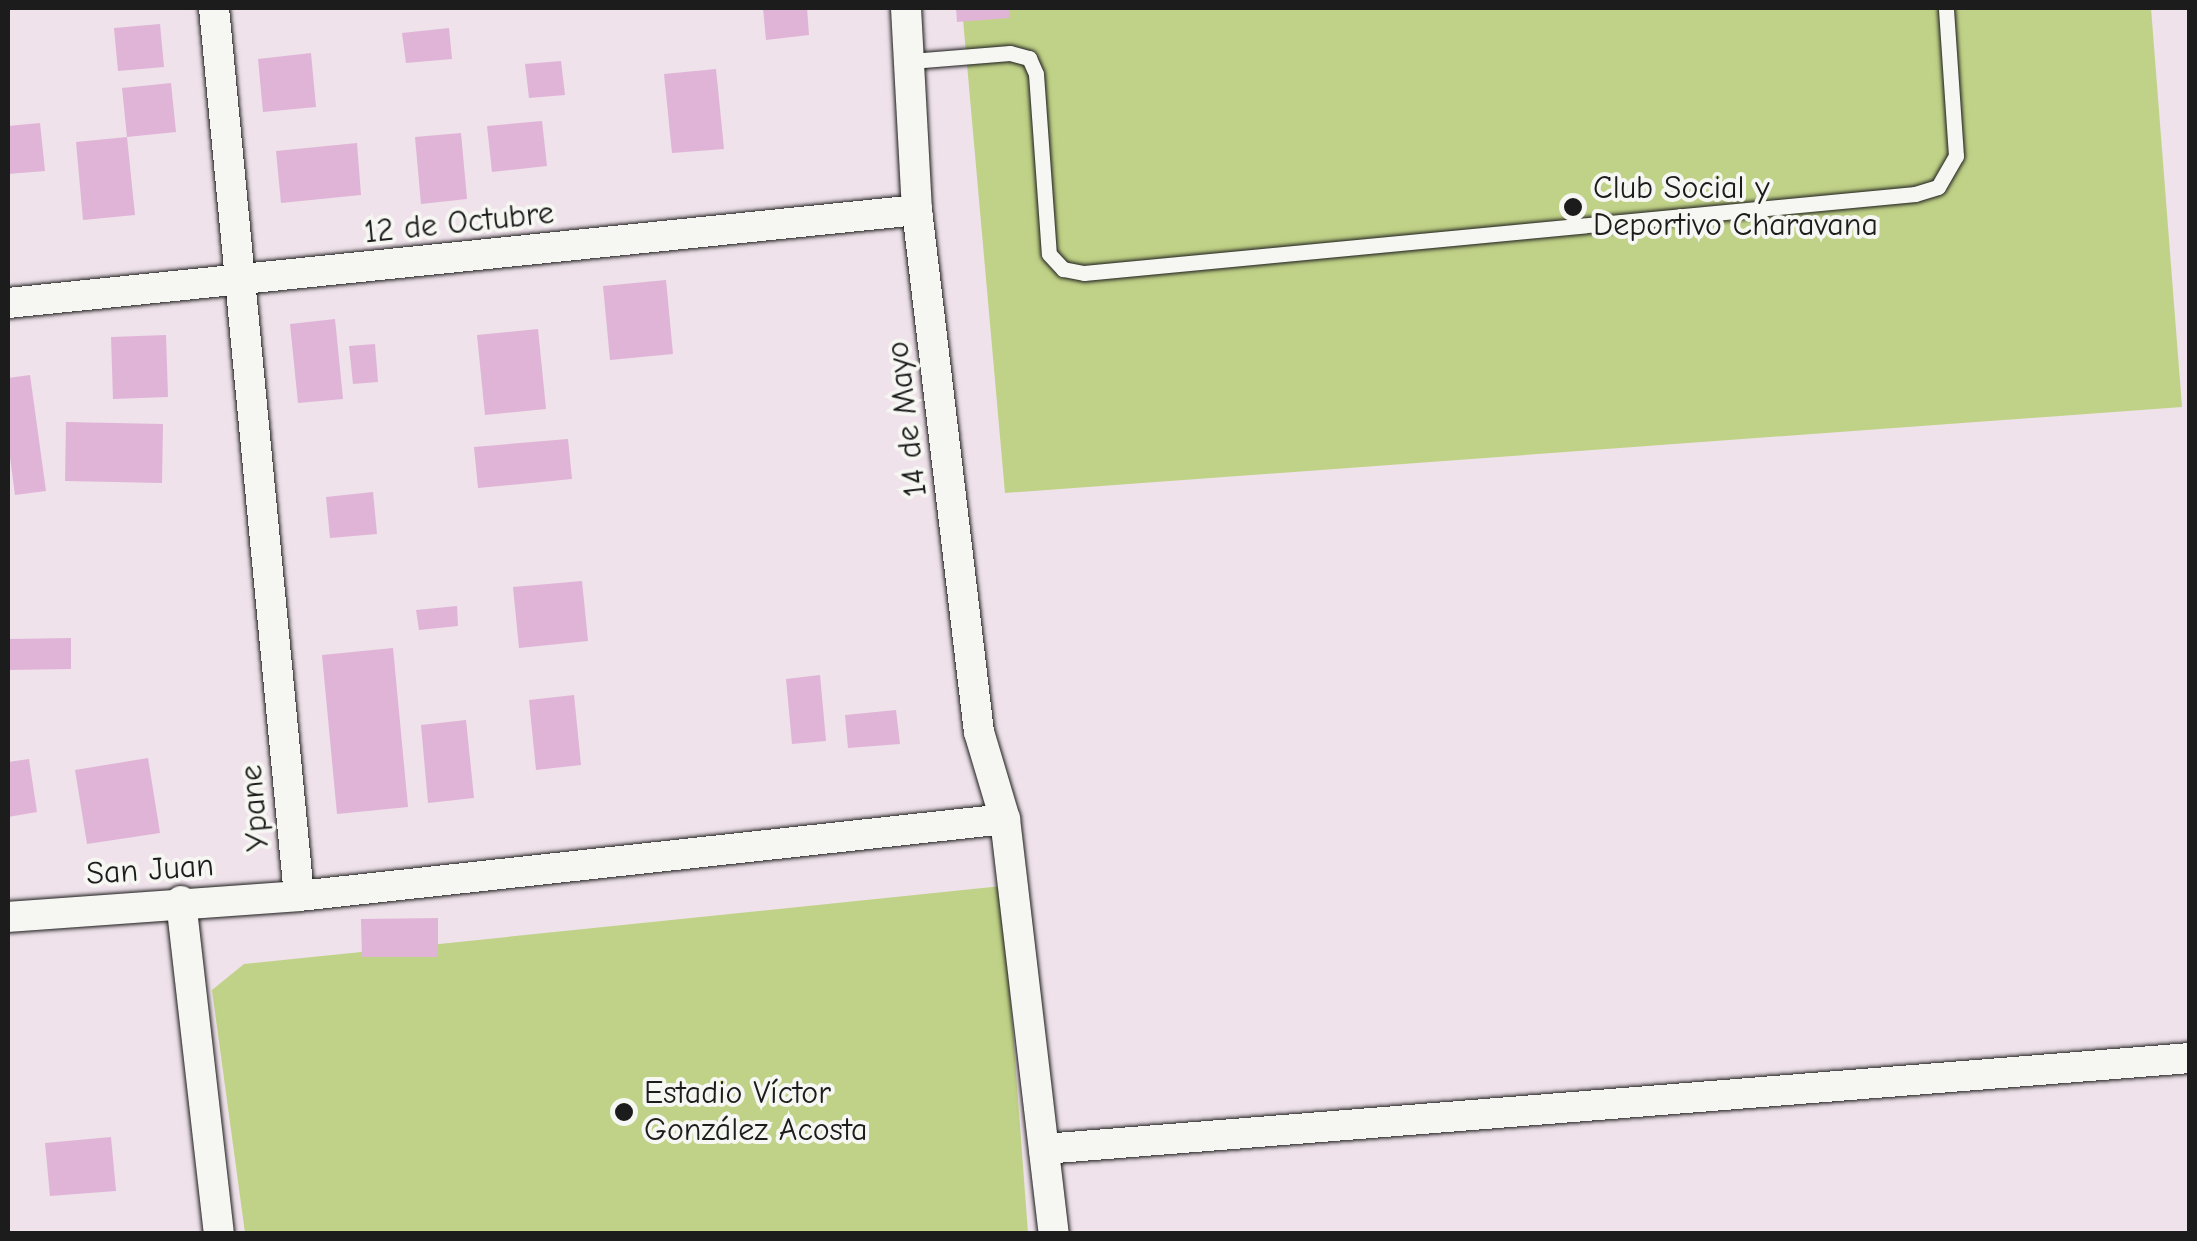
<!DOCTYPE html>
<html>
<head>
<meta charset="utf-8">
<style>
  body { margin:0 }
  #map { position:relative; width:2197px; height:1241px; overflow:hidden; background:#efe2ea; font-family:"Comic Neue",sans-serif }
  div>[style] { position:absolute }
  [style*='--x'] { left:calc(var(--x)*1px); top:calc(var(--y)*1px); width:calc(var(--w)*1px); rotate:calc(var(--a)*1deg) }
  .green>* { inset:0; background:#c0d287 }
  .building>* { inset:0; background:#e0b4d7 }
  .roads { filter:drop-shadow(0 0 2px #1c1c1c) drop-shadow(0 0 2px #1c1c1c) }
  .service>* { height:15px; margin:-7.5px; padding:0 7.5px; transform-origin:7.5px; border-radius:7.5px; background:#f6f6f2 }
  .minor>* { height:30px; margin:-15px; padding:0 15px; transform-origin:15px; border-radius:15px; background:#f6f6f2 }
  .dots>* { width:28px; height:28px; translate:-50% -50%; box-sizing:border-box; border:5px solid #f6f6f2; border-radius:50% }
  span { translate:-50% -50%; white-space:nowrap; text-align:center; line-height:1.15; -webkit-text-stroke:8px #f6f6f2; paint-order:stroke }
  .poi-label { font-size:32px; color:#1c1c1c }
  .left { translate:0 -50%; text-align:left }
  .street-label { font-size:32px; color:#1c1c1c }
  .frame { position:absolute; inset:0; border:10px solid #1c1c1c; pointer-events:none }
</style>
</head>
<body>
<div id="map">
  <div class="green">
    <i style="clip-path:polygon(962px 8px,2151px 8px,2182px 407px,1005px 493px)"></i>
    <i style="clip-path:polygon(1002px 886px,1028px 1233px,245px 1233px,212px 990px,244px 964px)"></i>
  </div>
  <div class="building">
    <i style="clip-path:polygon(763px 8px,807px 8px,809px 35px,766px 40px)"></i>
    <i style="clip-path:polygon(956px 8px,1009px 8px,1009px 18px,957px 22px)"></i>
    <i style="clip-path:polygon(160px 24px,164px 67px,118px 71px,114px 28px)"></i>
    <i style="clip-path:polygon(449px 28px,452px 59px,406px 63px,402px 33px)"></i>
    <i style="clip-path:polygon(311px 53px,316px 107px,263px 112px,258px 59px)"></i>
    <i style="clip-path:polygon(561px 61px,565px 95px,529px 98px,525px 64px)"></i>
    <i style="clip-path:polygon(716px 69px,724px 149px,672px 153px,664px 74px)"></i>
    <i style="clip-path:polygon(171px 83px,176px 132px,127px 137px,135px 215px,83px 220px,76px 142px,127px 137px,122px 88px)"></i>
    <i style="clip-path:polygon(542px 121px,547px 166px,492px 172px,487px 126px)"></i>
    <i style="clip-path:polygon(40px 123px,45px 171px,8px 174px,8px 126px)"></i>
    <i style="clip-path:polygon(461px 133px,467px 199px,421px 204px,415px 137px)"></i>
    <i style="clip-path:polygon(357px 143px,361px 195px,281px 203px,276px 151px)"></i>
    <i style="clip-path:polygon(666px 280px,673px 354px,610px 360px,603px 286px)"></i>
    <i style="clip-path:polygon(335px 319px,343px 399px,298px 403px,290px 324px)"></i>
    <i style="clip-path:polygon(538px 329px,546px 409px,485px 415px,477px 335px)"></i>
    <i style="clip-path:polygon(166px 335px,168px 397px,113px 399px,111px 337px)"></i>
    <i style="clip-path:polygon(375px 344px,378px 382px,353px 384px,349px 346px)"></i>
    <i style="clip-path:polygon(30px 375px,46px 491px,15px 495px,8px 442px,8px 378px)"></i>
    <i style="clip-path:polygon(66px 422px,163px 424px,162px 483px,65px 481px)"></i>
    <i style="clip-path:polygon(568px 439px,572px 479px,478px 488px,474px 447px)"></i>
    <i style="clip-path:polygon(373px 492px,377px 534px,330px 538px,326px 497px)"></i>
    <i style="clip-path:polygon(582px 581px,588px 641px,519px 648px,513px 587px)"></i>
    <i style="clip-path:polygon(457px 606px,458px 626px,419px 630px,416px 610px)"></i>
    <i style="clip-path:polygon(71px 638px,71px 669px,8px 670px,8px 639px)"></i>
    <i style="clip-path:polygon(393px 648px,408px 807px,337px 814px,322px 655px)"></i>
    <i style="clip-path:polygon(820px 675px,826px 741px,792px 744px,786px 679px)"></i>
    <i style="clip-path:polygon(574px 695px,581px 765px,536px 770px,529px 700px)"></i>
    <i style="clip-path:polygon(896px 710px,900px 744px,848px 748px,845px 715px)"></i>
    <i style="clip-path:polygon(466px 720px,474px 798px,428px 803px,421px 725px)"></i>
    <i style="clip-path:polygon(148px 758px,160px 833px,87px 844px,75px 770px)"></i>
    <i style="clip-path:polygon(29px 759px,37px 812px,8px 817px,8px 762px)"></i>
    <i style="clip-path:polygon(438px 918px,438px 957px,362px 957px,361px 919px)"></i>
    <i style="clip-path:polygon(111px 1137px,116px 1191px,50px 1196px,45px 1143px)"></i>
  </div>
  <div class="roads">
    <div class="service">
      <i style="--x:911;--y:61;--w:99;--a:-4.6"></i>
      <i style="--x:1010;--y:53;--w:20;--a:15"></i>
      <i style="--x:1029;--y:58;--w:17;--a:66"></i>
      <i style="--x:1036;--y:74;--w:180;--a:85.9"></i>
      <i style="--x:1049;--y:254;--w:21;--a:47"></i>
      <i style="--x:1063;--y:269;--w:21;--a:11"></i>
      <i style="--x:1084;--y:273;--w:835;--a:-5.43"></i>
      <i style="--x:1915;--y:194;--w:24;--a:-17"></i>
      <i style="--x:1938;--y:187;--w:36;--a:-60"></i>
      <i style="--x:1956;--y:156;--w:148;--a:-93.9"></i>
    </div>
    <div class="minor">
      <i style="--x:214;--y:8;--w:892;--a:84.53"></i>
      <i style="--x:299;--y:896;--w:710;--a:-6.22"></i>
      <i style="--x:906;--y:8;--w:202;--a:86.9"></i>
      <i style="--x:917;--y:210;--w:526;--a:83.23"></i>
      <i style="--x:979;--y:732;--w:91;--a:73.4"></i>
      <i style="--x:1005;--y:819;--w:418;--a:83.3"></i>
      <i style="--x:8;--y:303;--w:914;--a:-5.84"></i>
      <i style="--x:181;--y:901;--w:335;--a:83.5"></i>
      <i style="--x:8;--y:917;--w:292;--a:-4.1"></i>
      <i style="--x:1044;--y:1149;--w:1150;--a:-4.54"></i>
    </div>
  </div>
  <div class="dots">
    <i style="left:1573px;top:207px;background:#1c1c1c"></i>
    <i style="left:624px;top:1112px;background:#1c1c1c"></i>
  </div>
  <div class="poi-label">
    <span class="left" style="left:1593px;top:207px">Club Social y<br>Deportivo Charavana</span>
    <span class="left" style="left:644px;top:1112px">Estadio Víctor<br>González Acosta</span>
  </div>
  <div class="street-label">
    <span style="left:459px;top:223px;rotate:-6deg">12 de Octubre</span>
    <span style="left:907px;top:419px;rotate:-97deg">14 de Mayo</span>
    <span style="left:255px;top:808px;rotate:-95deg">Ypane</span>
    <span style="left:150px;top:870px;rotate:-4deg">San Juan</span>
  </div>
  <div class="frame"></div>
</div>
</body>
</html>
